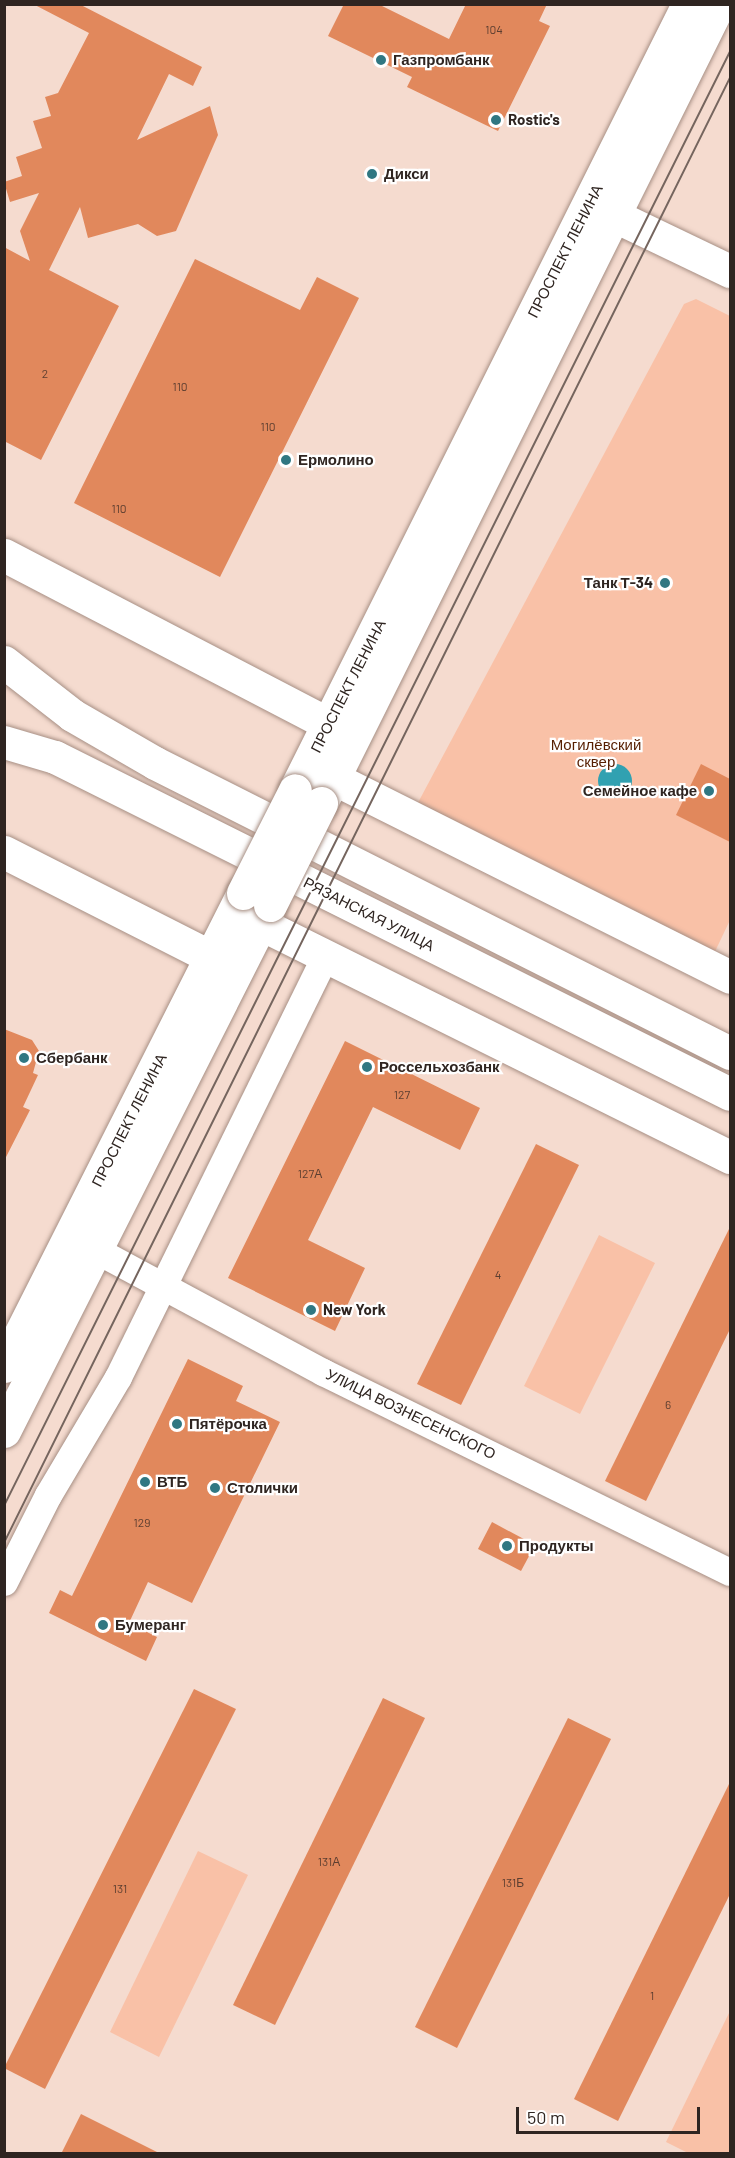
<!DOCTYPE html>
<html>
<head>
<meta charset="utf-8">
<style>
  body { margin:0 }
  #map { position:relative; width:735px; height:2158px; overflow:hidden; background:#f5dbcf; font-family:Barlow,sans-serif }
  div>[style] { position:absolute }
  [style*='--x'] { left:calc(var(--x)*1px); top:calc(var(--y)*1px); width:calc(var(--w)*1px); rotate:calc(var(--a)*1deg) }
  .green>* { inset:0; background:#f9c1a7 }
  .water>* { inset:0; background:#31a1b1 }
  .round { border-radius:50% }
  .building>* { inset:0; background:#e1885c }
  .roads { filter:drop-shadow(0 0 2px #a78f84) drop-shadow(0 0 2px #a78f84) }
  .street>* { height:27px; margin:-13.5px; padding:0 13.5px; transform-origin:13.5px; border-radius:13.5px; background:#fff }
  .secondary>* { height:33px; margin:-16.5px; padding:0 16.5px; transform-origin:16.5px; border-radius:16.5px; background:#fff }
  .primary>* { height:33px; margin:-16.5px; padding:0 16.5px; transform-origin:16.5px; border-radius:16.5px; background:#fff }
  .tram>* { height:1.5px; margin:-0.75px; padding:0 0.75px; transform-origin:0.75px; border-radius:0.75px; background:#75655e }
  .bridges { filter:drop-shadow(0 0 2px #a78f84) drop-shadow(0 0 2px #a78f84) }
  .primary-bridge>* { height:33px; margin:-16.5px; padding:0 16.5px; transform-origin:16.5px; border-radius:16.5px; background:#fff }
  .dots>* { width:16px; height:16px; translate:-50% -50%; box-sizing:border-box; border:3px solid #fff; border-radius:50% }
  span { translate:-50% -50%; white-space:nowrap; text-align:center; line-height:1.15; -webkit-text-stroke:4.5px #fff; paint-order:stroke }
  .number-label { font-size:12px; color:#5c3e30 }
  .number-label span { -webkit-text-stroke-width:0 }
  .poi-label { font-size:15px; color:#2f2521; font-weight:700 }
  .left { translate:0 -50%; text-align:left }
  .right { translate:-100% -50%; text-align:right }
  .street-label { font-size:15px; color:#2f2521 }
  .park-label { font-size:15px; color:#561e00 }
  .frame { position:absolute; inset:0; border:6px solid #2f2521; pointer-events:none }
  .scale { position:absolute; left:516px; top:2107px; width:184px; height:27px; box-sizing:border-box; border:3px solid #2f2521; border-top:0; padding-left:8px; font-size:18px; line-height:21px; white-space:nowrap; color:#2f2521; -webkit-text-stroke:4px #fff; paint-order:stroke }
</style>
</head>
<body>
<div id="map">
  <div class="green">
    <i style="clip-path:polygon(696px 299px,730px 316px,730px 920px,711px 960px,413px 812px,684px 304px)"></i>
    <i style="clip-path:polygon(599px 1235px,655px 1263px,580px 1414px,524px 1386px)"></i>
    <i style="clip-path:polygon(198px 1851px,248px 1875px,159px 2057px,110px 2032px)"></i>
    <i style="clip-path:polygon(730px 2011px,730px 2153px,688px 2153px,666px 2142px)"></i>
  </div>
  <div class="water">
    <i class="round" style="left:598px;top:764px;width:34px;height:34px"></i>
  </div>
  <div class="building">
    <i style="clip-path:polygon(33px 4px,79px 4px,202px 67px,193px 86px,169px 74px,137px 140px,210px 106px,218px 135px,176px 231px,157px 236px,138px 224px,88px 238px,80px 207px,49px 270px,119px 306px,41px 460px,4px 441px,4px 247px,30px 261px,20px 231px,39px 193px,10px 202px,4px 182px,22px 176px,16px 157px,42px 148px,33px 121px,51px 116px,45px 97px,58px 93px,89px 33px)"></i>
    <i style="clip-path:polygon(344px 4px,378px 4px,449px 39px,466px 4px,547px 4px,539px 21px,550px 26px,498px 131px,407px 87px,412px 77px,328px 36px)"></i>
    <i style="clip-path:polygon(195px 259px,300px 310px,317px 277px,359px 298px,220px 577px,74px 503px)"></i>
    <i style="clip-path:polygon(701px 764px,730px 779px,730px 842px,676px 815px)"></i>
    <i style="clip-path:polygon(4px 1029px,32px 1040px,39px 1051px,33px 1073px,38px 1075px,23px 1107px,30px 1110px,4px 1161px)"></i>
    <i style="clip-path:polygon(345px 1041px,480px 1108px,460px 1150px,373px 1107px,308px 1240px,365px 1268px,335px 1331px,228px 1278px)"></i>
    <i style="clip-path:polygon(536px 1144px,579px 1165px,461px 1405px,417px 1384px)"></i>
    <i style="clip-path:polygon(730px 1227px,730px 1329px,646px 1501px,605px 1481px)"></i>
    <i style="clip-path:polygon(188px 1359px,243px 1386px,236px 1401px,280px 1422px,192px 1603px,148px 1582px,129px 1623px,157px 1637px,146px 1661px,49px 1613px,60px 1590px,72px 1596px)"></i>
    <i style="clip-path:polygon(492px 1522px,535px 1545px,521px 1571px,478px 1549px)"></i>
    <i style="clip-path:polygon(194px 1689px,236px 1709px,45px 2089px,4px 2068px)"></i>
    <i style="clip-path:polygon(383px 1698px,425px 1718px,275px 2025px,233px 2005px)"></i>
    <i style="clip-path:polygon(568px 1718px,611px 1739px,457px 2048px,415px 2027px)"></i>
    <i style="clip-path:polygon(730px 1782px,730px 1894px,618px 2121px,574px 2099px)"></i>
    <i style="clip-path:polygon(81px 2114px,161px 2154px,61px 2154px)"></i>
  </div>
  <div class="roads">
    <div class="street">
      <i style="--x:96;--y:1250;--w:258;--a:28.3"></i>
      <i style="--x:323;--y:1372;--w:453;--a:26.2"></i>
      <i style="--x:4;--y:1582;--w:97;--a:-63.2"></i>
      <i style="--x:48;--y:1495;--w:137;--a:-59.3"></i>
      <i style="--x:118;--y:1377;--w:469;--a:-63.8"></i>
    </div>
    <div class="secondary">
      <i style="--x:613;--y:215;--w:130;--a:25.6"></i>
    </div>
    <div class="primary">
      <i style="--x:4;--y:555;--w:365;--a:27.5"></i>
      <i style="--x:4;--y:662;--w:86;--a:37.9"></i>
      <i style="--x:72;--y:715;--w:96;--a:30"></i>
      <i style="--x:155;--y:763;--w:644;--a:26.76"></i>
      <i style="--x:4;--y:742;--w:53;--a:16.4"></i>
      <i style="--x:55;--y:757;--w:754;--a:26.53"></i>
      <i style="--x:333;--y:778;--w:444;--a:26.6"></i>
      <i style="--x:295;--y:790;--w:879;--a:-63.43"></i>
      <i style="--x:321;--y:803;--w:893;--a:-63.52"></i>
      <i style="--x:4;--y:852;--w:232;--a:26.9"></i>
      <i style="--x:261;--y:924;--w:524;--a:26.42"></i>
      <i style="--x:4;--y:1366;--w:530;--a:-63.19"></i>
      <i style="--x:4;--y:1431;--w:589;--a:-63.17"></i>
    </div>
  </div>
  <div class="tram">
    <i style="--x:4;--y:1506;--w:1625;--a:-63.47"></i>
    <i style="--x:4;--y:1543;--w:1635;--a:-63.64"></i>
  </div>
  <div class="bridges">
    <div class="primary-bridge">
      <i style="--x:243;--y:893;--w:115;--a:-63.2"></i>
      <i style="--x:270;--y:905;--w:114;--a:-63.4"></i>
    </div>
  </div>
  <div class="dots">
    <i style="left:381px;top:60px;background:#307782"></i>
    <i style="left:496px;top:120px;background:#307782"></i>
    <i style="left:372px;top:174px;background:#307782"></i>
    <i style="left:286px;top:460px;background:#307782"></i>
    <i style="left:665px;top:583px;background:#307782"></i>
    <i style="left:709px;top:791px;background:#307782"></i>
    <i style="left:24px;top:1058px;background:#307782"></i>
    <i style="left:367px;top:1067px;background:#307782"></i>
    <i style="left:311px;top:1310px;background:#307782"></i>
    <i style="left:177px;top:1424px;background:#307782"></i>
    <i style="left:145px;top:1482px;background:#307782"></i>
    <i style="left:215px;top:1488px;background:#307782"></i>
    <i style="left:507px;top:1546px;background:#307782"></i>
    <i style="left:103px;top:1625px;background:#307782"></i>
  </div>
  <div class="number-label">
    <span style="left:494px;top:30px">104</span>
    <span style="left:45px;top:374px">2</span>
    <span style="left:180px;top:387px">110</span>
    <span style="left:268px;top:427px">110</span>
    <span style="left:119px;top:509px">110</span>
    <span style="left:402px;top:1095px">127</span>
    <span style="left:310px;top:1174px">127А</span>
    <span style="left:498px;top:1275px">4</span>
    <span style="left:668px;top:1405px">6</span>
    <span style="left:142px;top:1523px">129</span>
    <span style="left:329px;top:1862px">131А</span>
    <span style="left:513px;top:1883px">131Б</span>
    <span style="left:120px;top:1889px">131</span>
    <span style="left:652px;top:1996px">1</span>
  </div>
  <div class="poi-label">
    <span class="left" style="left:393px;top:60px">Газпромбанк</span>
    <span class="left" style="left:508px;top:120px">Rostic's</span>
    <span class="left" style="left:384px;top:174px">Дикси</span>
    <span class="left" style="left:298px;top:460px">Ермолино</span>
    <span class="right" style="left:653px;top:583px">Танк Т-34</span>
    <span class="right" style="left:697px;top:791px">Семейное кафе</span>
    <span class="left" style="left:36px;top:1058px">Сбербанк</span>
    <span class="left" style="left:379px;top:1067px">Россельхозбанк</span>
    <span class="left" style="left:323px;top:1310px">New York</span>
    <span class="left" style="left:189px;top:1424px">Пятёрочка</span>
    <span class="left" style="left:157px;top:1482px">ВТБ</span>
    <span class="left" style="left:227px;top:1488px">Столички</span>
    <span class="left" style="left:519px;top:1546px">Продукты</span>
    <span class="left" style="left:115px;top:1625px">Бумеранг</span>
  </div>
  <div class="street-label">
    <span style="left:565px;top:251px;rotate:-63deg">ПРОСПЕКТ ЛЕНИНА</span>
    <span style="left:348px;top:686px;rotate:-63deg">ПРОСПЕКТ ЛЕНИНА</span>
    <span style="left:369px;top:914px;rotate:27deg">РЯЗАНСКАЯ УЛИЦА</span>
    <span style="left:129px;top:1120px;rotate:-63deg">ПРОСПЕКТ ЛЕНИНА</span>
    <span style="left:411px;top:1414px;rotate:26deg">УЛИЦА ВОЗНЕСЕНСКОГО</span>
  </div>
  <div class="park-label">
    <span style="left:596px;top:753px">Могилёвский<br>сквер</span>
  </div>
  <div class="frame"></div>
  <div class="scale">50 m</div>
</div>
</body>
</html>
